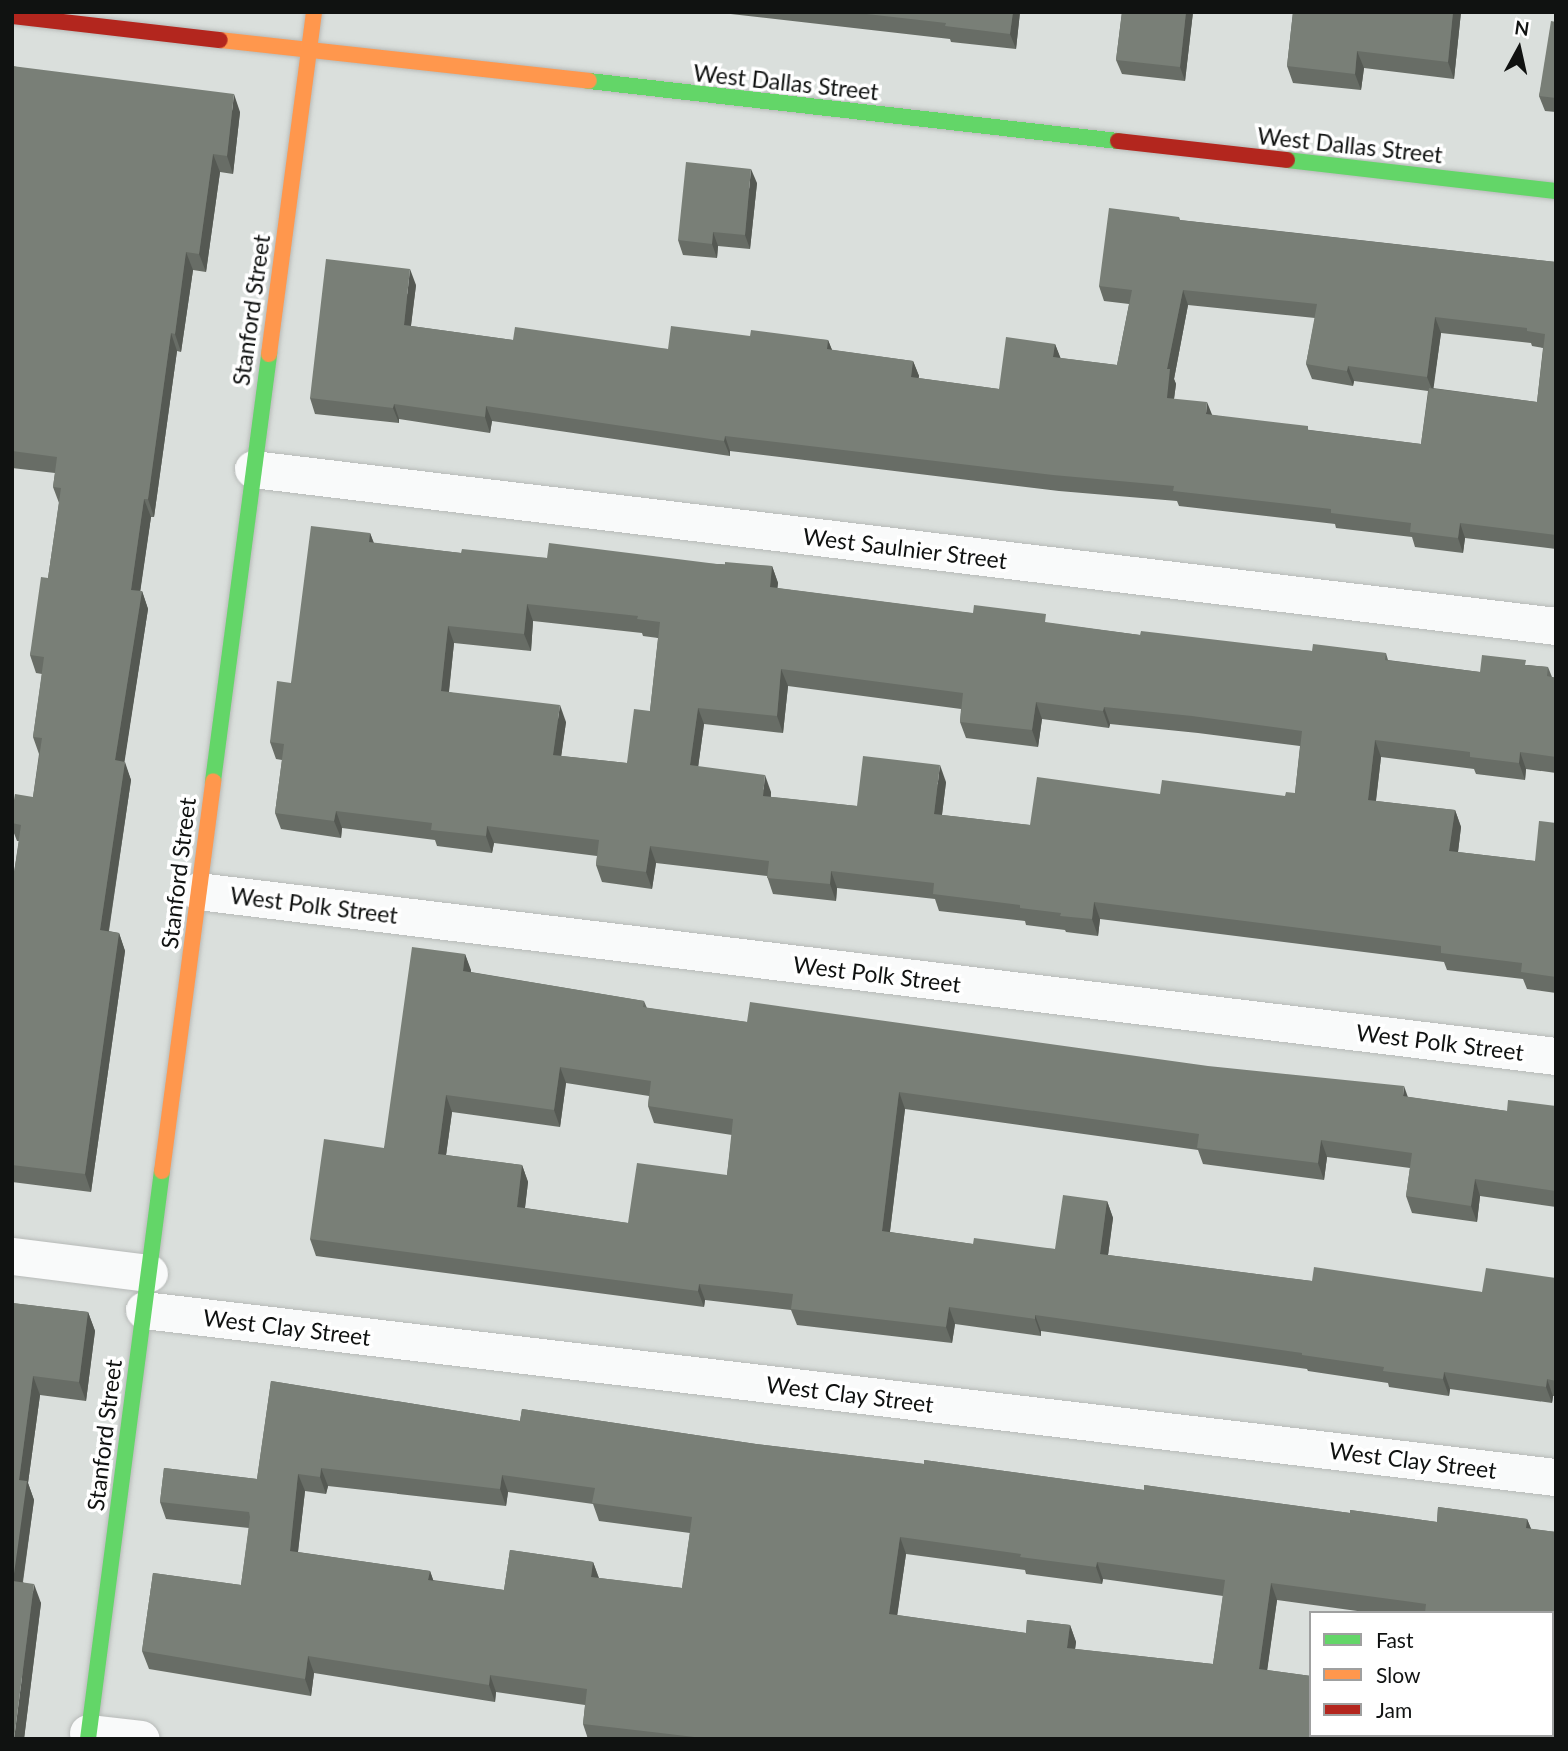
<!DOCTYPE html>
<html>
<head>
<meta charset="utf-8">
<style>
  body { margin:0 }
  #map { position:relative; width:1568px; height:1751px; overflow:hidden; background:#dadfdc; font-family:Lato,sans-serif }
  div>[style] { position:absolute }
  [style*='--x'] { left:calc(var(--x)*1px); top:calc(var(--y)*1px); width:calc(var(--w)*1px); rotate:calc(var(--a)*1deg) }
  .roads { filter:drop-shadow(0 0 2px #b7bab8) drop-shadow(0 0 2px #b7bab8) }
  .street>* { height:37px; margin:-18.5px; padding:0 18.5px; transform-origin:18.5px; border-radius:18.5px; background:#f9fafa }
  .fast>* { height:16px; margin:-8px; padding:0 8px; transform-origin:8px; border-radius:8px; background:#63d668 }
  .slow>* { height:16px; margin:-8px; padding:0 8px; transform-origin:8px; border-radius:8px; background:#ff974d }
  .jam>* { height:16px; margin:-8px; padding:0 8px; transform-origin:8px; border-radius:8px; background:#b3261e }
  .wall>* { inset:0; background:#686d66 }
  .shaded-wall>* { inset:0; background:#555953 }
  .building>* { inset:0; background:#797f77 }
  span { translate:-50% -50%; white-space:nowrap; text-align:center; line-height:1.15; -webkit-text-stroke:7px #fff; paint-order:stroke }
  .street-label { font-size:23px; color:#101211 }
  .frame { position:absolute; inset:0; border:14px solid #101211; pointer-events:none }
  .legend { position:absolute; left:1309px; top:1611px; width:245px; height:126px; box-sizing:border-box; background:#fff; border:2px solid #9fa0a0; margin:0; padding:9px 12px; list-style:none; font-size:21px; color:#101211 }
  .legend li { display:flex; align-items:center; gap:14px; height:35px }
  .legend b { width:35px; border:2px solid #9fa0a0 }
  .north { position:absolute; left:1484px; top:14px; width:70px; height:70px; -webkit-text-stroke:5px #fff; paint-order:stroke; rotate:8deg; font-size:19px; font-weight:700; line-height:28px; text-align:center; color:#101211 }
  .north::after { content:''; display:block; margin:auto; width:24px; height:32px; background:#101211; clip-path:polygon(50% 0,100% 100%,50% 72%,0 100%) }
</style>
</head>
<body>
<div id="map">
  <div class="roads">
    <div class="street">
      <i style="--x:253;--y:469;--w:1312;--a:6.87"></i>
      <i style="--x:198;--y:891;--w:1368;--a:6.93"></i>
      <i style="--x:12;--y:1256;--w:138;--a:7.1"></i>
      <i style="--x:144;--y:1310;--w:1422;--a:6.75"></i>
      <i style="--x:88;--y:1733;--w:53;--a:6.5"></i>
    </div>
    <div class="fast">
      <i style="--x:589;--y:81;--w:532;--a:6.47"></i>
      <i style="--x:1287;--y:160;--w:271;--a:6.6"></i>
      <i style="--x:213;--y:781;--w:431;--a:-82.5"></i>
      <i style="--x:88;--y:1739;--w:573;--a:-82.58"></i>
    </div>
    <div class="slow">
      <i style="--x:220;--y:40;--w:371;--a:6.3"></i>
      <i style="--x:269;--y:354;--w:345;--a:-82.5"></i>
      <i style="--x:162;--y:1171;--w:393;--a:-82.5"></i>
    </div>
    <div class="jam">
      <i style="--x:12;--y:16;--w:209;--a:6.6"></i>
      <i style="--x:1118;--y:141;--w:170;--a:6.4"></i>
    </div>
  </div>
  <div class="wall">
    <i style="clip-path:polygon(713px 12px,1020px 12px,1016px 49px,951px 42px,950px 39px)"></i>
    <i style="clip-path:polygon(1122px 12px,1193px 12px,1185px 81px,1122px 74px,1116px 60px)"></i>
    <i style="clip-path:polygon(1293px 12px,1461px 12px,1454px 79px,1364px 68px,1361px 90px,1293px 83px,1287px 66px)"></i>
    <i style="clip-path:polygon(1556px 22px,1556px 112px,1545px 111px,1539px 96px)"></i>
    <i style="clip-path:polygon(12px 66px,240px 112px,233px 174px,220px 172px,206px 272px,193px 270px,181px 352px,177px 351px,154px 517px,151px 517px,140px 591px,142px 591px,148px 609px,124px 762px,131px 780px,109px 931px,119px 933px,125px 951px,91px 1192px,12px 1182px,12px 886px,19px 841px,17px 841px,12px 828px,12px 812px,33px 797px,39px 754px,33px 737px,42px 674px,36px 673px,30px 655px,48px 578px,59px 503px,53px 487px,55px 473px,12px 468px)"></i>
    <i style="clip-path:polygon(757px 183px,750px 249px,718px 246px,717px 258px,683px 255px,678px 240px)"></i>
    <i style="clip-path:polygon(evenodd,1179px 217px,1180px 220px,1556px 262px,1556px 549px,1465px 538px,1463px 553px,1415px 547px,1412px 537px,1336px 528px,1335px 524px,1179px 506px,1177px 501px,1059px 491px,730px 451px,730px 456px,492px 421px,490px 433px,399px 419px,399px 423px,315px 414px,310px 398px,416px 285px,411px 326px,513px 340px,668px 349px,750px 336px,828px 340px,832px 350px,913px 361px,919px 376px,918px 378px,999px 389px,1055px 344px,1060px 358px,1117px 365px,1129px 304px,1104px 301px,1099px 286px,1179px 217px,1188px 305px,1315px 318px,1306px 364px,1312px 379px,1353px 386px,1354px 381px,1428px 391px,1421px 444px,1310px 430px,1212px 415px,1174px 399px,1176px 384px,1174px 379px,1188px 305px,1179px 217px,1441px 333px,1531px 343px,1532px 346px,1543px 348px,1537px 402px,1433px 388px,1441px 333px)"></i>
    <i style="clip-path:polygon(evenodd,370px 533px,374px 543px,461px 553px,547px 558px,772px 566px,778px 583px,777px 588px,1140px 635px,1312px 651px,1386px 653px,1388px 660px,1480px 672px,1528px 665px,1548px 667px,1552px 677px,1556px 678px,1556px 773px,1526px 769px,1525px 780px,1476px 774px,1474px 769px,1381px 757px,1376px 801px,1455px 810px,1461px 827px,1458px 852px,1535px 861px,1556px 823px,1556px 993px,1527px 989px,1523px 979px,1447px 970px,1444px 962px,1100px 919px,1098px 936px,1066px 932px,1065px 930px,1026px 925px,1025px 921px,939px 911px,935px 899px,837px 888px,836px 901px,773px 894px,767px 876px,656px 863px,652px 889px,602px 882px,596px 865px,597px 856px,494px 843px,492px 853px,437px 846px,435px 840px,342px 828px,341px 838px,281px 829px,275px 813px,282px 760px,276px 759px,270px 742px,291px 683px,370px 533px,533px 621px,642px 633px,643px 636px,658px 638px,650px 711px,627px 763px,561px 756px,566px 722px,449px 692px,454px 643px,531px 651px,533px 621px,370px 533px,788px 686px,961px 709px,960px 722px,966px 738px,1038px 747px,1042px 719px,1109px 728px,1110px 724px,1198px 733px,1300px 746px,1295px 793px,1285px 796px,1160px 794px,1030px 825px,942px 815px,946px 782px,857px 806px,771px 797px,771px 792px,698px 767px,704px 724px,783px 733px,788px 686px)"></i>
    <i style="clip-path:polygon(evenodd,465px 954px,471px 972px,644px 1001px,647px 1008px,747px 1022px,1408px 1097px,1507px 1111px,1556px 1106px,1556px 1207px,1480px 1196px,1477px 1222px,1412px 1213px,1406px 1196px,1410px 1168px,1327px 1157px,1324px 1180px,1203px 1164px,1198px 1150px,905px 1109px,890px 1232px,973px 1244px,1055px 1249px,1107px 1201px,1113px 1218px,1108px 1255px,1312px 1281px,1482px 1292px,1556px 1278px,1556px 1396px,1553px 1396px,1552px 1403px,1450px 1389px,1449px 1396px,1389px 1387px,1388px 1383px,1308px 1371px,1307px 1369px,1041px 1331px,1041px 1336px,955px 1324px,952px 1343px,797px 1325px,791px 1310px,705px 1300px,704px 1307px,316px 1256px,310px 1239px,384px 1148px,465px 954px,566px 1083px,649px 1096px,648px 1106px,654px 1123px,732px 1135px,727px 1175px,628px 1223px,525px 1208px,528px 1182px,522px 1165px,446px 1155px,452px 1112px,560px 1127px,566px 1083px)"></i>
    <i style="clip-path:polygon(12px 1303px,88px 1312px,95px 1331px,86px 1401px,40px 1395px,28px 1483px,34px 1500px,23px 1582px,41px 1603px,24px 1739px)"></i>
    <i style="clip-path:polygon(evenodd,271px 1381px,520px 1421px,522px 1409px,756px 1444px,924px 1464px,924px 1460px,1144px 1490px,1144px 1485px,1350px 1513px,1350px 1510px,1437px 1522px,1438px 1507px,1527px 1519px,1531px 1529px,1556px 1532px,1556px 1739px,588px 1739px,583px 1724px,585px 1705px,496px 1692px,495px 1702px,314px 1673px,311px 1696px,149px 1669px,142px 1651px,153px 1573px,241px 1585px,249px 1528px,166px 1519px,160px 1502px,164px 1468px,257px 1479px,271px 1381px,328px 1486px,506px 1506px,508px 1492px,593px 1504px,599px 1521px,690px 1533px,682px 1588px,599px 1578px,593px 1562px,510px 1550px,504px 1590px,433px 1580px,430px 1571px,298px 1552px,305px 1491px,326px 1494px,328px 1486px,271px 1381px,906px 1554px,1025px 1570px,1026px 1574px,1102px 1584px,1103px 1579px,1223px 1596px,1213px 1664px,1075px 1649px,1076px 1642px,1070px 1625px,1027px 1620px,1026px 1633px,897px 1615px,906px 1554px,271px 1381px,1277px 1600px,1372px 1613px,1552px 1613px,1552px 1735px,1311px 1735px,1311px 1676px,1267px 1670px,1277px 1600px)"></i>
  </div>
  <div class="shaded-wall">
    <i style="clip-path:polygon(1013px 12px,1020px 12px,1016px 49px,1010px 34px)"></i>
    <i style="clip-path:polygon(1186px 12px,1193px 12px,1185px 81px,1180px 67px)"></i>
    <i style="clip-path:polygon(1453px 12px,1461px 12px,1454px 79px,1448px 62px)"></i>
    <i style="clip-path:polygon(1357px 51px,1364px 68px,1361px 90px,1355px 74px)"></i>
    <i style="clip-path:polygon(234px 94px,240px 112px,233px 174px,227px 156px)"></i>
    <i style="clip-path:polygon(213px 154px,220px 172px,206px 272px,199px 254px)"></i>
    <i style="clip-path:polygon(751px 169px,757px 183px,750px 249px,745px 235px)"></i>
    <i style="clip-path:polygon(713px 232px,718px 246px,717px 258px,712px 244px)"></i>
    <i style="clip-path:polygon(186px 252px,193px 270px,181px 352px,175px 334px)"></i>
    <i style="clip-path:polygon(410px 269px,416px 285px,409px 340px,404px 325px)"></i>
    <i style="clip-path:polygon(1183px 290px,1188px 305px,1174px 379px,1176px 384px,1172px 413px,1167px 398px,1167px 369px)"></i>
    <i style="clip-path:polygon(1435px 317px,1441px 333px,1433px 392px,1427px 377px)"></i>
    <i style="clip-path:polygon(171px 333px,177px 351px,154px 517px,148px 499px)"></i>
    <i style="clip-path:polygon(828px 340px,834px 355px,827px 349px)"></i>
    <i style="clip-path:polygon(1055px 344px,1061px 359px,1053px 357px)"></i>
    <i style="clip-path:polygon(913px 361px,919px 376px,917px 393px,911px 377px)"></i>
    <i style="clip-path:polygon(1348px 366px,1354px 381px,1353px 386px,1347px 371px)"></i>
    <i style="clip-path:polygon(1207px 402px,1213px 417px,1206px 414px)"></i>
    <i style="clip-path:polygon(394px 404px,399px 419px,399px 423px,393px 408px)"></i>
    <i style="clip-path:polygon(486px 406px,492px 421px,490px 433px,485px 417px)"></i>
    <i style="clip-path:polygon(725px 436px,730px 451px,730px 456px,724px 441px)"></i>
    <i style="clip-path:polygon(144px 499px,151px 517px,138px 607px,131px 590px)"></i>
    <i style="clip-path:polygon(1460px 523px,1465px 538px,1463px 553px,1458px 538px)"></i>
    <i style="clip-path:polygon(370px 533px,376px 550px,369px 542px)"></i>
    <i style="clip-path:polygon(772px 566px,778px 583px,776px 603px,770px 587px)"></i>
    <i style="clip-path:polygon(142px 591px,148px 609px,122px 778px,115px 760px)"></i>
    <i style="clip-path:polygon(527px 604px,533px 621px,531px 651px,524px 634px)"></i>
    <i style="clip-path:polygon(448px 626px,454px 643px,447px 708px,441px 691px)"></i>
    <i style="clip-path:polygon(781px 669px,788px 686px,783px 733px,777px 716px)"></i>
    <i style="clip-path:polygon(1036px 702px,1042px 719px,1038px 747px,1032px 730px)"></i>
    <i style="clip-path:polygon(560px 705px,566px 722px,559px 772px,553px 755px)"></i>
    <i style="clip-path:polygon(1104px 707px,1110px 724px,1109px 728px,1103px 711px)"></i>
    <i style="clip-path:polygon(698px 708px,704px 724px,696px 782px,690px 765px)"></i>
    <i style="clip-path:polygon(1375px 740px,1381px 757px,1374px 816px,1368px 800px)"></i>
    <i style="clip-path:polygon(1520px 752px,1526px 769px,1525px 780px,1519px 763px)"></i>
    <i style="clip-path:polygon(125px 762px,131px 780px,106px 948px,100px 930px)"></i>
    <i style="clip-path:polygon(940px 765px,946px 782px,940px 830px,934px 814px)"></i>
    <i style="clip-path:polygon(765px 775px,771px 792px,769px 813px,763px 796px)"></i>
    <i style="clip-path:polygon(1455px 810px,1461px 827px,1456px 868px,1449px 851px)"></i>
    <i style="clip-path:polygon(336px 811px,342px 828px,341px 838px,334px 821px)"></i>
    <i style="clip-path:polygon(487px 826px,494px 843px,492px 853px,486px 836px)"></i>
    <i style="clip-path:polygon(650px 846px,656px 863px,652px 889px,646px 872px)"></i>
    <i style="clip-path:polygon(831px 871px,837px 888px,836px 901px,830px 884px)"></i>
    <i style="clip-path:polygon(1094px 902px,1100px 919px,1098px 936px,1092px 919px)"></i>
    <i style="clip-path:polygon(119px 933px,125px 951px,91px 1192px,85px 1174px)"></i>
    <i style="clip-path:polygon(465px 954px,471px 970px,469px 987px,463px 971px)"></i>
    <i style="clip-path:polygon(560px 1067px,566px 1083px,560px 1127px,554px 1110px)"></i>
    <i style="clip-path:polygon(1404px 1086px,1410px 1103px,1403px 1096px)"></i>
    <i style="clip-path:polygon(899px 1092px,905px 1109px,888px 1247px,882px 1231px)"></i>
    <i style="clip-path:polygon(446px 1095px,452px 1112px,444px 1170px,438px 1154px)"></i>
    <i style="clip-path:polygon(1321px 1140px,1327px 1157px,1324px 1180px,1318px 1163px)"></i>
    <i style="clip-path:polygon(522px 1165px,528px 1182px,523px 1224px,517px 1207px)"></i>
    <i style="clip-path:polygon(1475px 1179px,1480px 1196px,1477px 1222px,1471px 1206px)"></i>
    <i style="clip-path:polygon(1107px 1201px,1113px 1218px,1106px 1270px,1100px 1254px)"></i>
    <i style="clip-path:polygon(699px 1284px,705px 1300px,704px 1307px,698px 1291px)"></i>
    <i style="clip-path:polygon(949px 1307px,955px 1324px,952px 1343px,946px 1327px)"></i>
    <i style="clip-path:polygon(88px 1312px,95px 1331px,86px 1401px,79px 1382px)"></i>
    <i style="clip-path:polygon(1035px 1315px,1041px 1331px,1041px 1336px,1035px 1319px)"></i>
    <i style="clip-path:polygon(1444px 1372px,1450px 1389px,1449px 1396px,1443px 1379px)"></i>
    <i style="clip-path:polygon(33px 1376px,40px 1395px,28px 1483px,34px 1500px,20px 1600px,13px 1581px,19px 1480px)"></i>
    <i style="clip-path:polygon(1547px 1379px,1553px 1396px,1552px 1403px,1546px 1387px)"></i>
    <i style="clip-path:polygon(321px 1468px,328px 1486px,326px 1494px,320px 1477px)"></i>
    <i style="clip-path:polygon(298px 1474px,305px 1491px,296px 1568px,290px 1551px)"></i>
    <i style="clip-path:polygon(502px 1475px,508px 1492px,506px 1506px,500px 1489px)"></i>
    <i style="clip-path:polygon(1527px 1519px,1534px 1536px,1526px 1528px)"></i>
    <i style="clip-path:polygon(900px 1537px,906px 1554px,895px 1631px,889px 1614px)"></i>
    <i style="clip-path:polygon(593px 1562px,599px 1579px,591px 1577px)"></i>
    <i style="clip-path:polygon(1097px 1562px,1103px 1579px,1102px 1584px,1096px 1567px)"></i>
    <i style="clip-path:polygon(430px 1571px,436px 1588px,428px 1580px)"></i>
    <i style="clip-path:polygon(1271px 1583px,1277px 1600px,1265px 1686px,1259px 1669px)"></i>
    <i style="clip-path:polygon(34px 1584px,41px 1603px,24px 1739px,14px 1739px)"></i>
    <i style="clip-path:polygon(1070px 1625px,1076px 1642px,1073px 1665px,1067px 1648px)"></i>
    <i style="clip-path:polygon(308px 1656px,314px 1673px,311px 1696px,305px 1679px)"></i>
    <i style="clip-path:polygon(490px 1675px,496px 1692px,495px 1702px,489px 1685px)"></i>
  </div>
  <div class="building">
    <i style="clip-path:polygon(849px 12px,1013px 12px,1010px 34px,945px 26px,946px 23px)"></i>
    <i style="clip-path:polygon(1122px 12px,1186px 12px,1180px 67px,1116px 60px)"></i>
    <i style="clip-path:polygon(1293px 12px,1453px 12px,1448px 62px,1357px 51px,1355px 74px,1287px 66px)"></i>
    <i style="clip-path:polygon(1551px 21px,1556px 22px,1556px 98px,1539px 96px)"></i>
    <i style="clip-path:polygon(12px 66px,234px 94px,227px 156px,213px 154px,199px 254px,186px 252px,175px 334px,171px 333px,148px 499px,144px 499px,131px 590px,142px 591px,115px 760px,125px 762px,100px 930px,119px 933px,85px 1174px,12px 1165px,12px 886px,21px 825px,12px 823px,12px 812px,15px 794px,33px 797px,42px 738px,33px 737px,44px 657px,30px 655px,41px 577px,48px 578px,61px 488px,53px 487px,57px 457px,12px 451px)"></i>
    <i style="clip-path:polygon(686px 162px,751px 169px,745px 235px,713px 232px,712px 244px,678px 240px)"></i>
    <i style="clip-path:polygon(evenodd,1109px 208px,1179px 217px,1179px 220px,1556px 262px,1556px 535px,1460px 523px,1458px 538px,1410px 532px,1411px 523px,1331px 513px,1331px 509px,1173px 491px,1174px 486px,1053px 475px,725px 436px,724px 441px,486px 406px,485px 417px,394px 404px,393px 408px,310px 398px,326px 259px,410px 269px,404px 325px,513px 340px,515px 327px,668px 349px,671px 326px,750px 336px,751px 330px,828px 340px,827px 349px,913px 361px,911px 377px,999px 389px,1006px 337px,1055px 344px,1053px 357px,1117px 365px,1132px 290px,1099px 286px,1109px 208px,1183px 290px,1317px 304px,1306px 364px,1347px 371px,1348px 366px,1427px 377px,1435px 317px,1527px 328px,1527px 331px,1545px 334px,1537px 402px,1429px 388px,1421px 444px,1308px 430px,1308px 426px,1206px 414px,1207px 402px,1167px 398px,1170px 369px,1167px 369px,1183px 290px)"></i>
    <i style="clip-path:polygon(evenodd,311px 526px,370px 533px,369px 542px,461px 553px,462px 549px,547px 558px,549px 543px,725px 565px,725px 562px,772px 566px,770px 587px,973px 613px,974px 605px,1046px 614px,1045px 622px,1140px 635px,1141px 631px,1312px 651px,1313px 644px,1386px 653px,1385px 660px,1480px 672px,1482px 655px,1526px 660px,1525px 665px,1548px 667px,1547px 676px,1556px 678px,1556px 757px,1520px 752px,1519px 763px,1470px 757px,1470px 752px,1375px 740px,1368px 800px,1455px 810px,1449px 851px,1535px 861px,1539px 821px,1556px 823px,1556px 977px,1521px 972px,1522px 963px,1441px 953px,1441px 946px,1094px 902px,1092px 919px,1060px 916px,1061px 913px,1020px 908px,1020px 905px,933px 894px,934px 883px,831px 871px,830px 884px,767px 878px,769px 861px,650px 846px,646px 872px,596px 865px,599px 840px,487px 826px,486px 836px,431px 830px,432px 823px,336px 811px,334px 821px,275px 813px,284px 744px,270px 742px,277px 681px,291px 683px,311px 526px,527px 604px,638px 616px,637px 619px,660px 622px,650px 711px,634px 709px,627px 763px,553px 755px,560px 705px,441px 691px,448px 626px,524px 634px,527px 604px,311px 526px,781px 669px,963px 693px,960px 722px,1032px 730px,1036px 702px,1103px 711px,1104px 707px,1192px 716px,1302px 731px,1295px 793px,1286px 792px,1285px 796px,1162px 780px,1160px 794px,1037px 777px,1030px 825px,934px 814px,940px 765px,863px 756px,857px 806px,763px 796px,765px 775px,690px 765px,698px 708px,777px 716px,781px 669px)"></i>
    <i style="clip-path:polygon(evenodd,412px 947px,465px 954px,463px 971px,644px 1001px,643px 1007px,747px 1022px,750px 1002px,1208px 1066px,1404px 1086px,1403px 1096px,1507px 1111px,1508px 1100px,1556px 1106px,1556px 1191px,1475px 1179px,1471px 1206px,1406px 1196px,1412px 1153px,1321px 1140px,1318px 1163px,1197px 1148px,1199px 1134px,899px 1092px,882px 1231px,973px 1244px,974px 1238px,1055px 1249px,1063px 1195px,1107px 1201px,1100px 1254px,1312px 1281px,1314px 1267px,1482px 1292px,1486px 1268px,1556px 1278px,1556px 1381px,1547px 1379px,1546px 1387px,1444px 1372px,1443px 1379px,1383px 1371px,1384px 1367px,1302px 1355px,1302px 1353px,1035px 1315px,1035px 1319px,949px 1307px,946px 1327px,791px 1309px,793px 1294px,699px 1284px,698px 1291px,310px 1239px,324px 1139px,384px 1148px,412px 947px,560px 1067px,651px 1081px,648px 1106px,733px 1119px,727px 1175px,637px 1163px,628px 1223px,517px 1207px,522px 1165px,438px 1154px,446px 1095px,554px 1110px,560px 1067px)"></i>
    <i style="clip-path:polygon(12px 1303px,88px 1312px,79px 1382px,33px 1376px,19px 1480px,27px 1481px,13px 1581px,34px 1584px,14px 1739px,12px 1739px)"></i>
    <i style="clip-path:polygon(evenodd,271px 1381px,520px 1421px,522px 1409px,756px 1444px,924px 1464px,924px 1460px,1144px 1490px,1144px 1485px,1350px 1513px,1350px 1510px,1437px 1522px,1438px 1507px,1527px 1519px,1526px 1528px,1556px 1532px,1556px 1739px,711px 1739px,583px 1724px,587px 1689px,490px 1675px,489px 1685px,308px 1656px,305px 1679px,142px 1651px,153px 1573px,241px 1585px,250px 1517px,249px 1512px,160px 1502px,164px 1468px,257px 1479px,271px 1381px,321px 1468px,500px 1489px,502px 1475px,595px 1488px,592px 1503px,692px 1517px,682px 1588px,591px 1577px,593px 1562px,510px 1550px,504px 1590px,428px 1580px,430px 1571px,290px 1551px,298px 1474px,320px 1477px,321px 1468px,271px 1381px,900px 1537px,1021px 1554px,1020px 1557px,1096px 1567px,1097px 1562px,1225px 1580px,1213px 1664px,1067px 1648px,1070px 1625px,1027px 1620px,1026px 1633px,889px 1614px,900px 1537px,271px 1381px,1271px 1583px,1426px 1604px,1425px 1613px,1552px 1613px,1552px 1735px,1311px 1735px,1311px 1676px,1259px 1669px,1271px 1583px)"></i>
  </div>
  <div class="street-label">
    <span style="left:786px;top:82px;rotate:6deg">West Dallas Street</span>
    <span style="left:1350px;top:145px;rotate:6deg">West Dallas Street</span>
    <span style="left:251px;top:310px;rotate:-82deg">Stanford Street</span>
    <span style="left:905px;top:548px;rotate:7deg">West Saulnier Street</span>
    <span style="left:178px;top:873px;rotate:-83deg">Stanford Street</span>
    <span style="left:314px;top:905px;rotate:7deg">West Polk Street</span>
    <span style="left:877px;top:974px;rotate:7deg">West Polk Street</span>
    <span style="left:1440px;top:1042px;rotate:7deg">West Polk Street</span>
    <span style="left:287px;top:1327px;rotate:7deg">West Clay Street</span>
    <span style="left:850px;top:1394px;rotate:7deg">West Clay Street</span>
    <span style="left:104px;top:1435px;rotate:-83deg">Stanford Street</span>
    <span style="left:1413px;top:1460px;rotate:7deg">West Clay Street</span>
  </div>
  <div class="frame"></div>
  <ul class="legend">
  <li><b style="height:9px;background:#63d668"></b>Fast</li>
  <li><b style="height:9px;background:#ff974d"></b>Slow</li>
  <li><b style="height:9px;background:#b3261e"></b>Jam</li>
  </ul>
  <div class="north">N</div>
</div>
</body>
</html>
